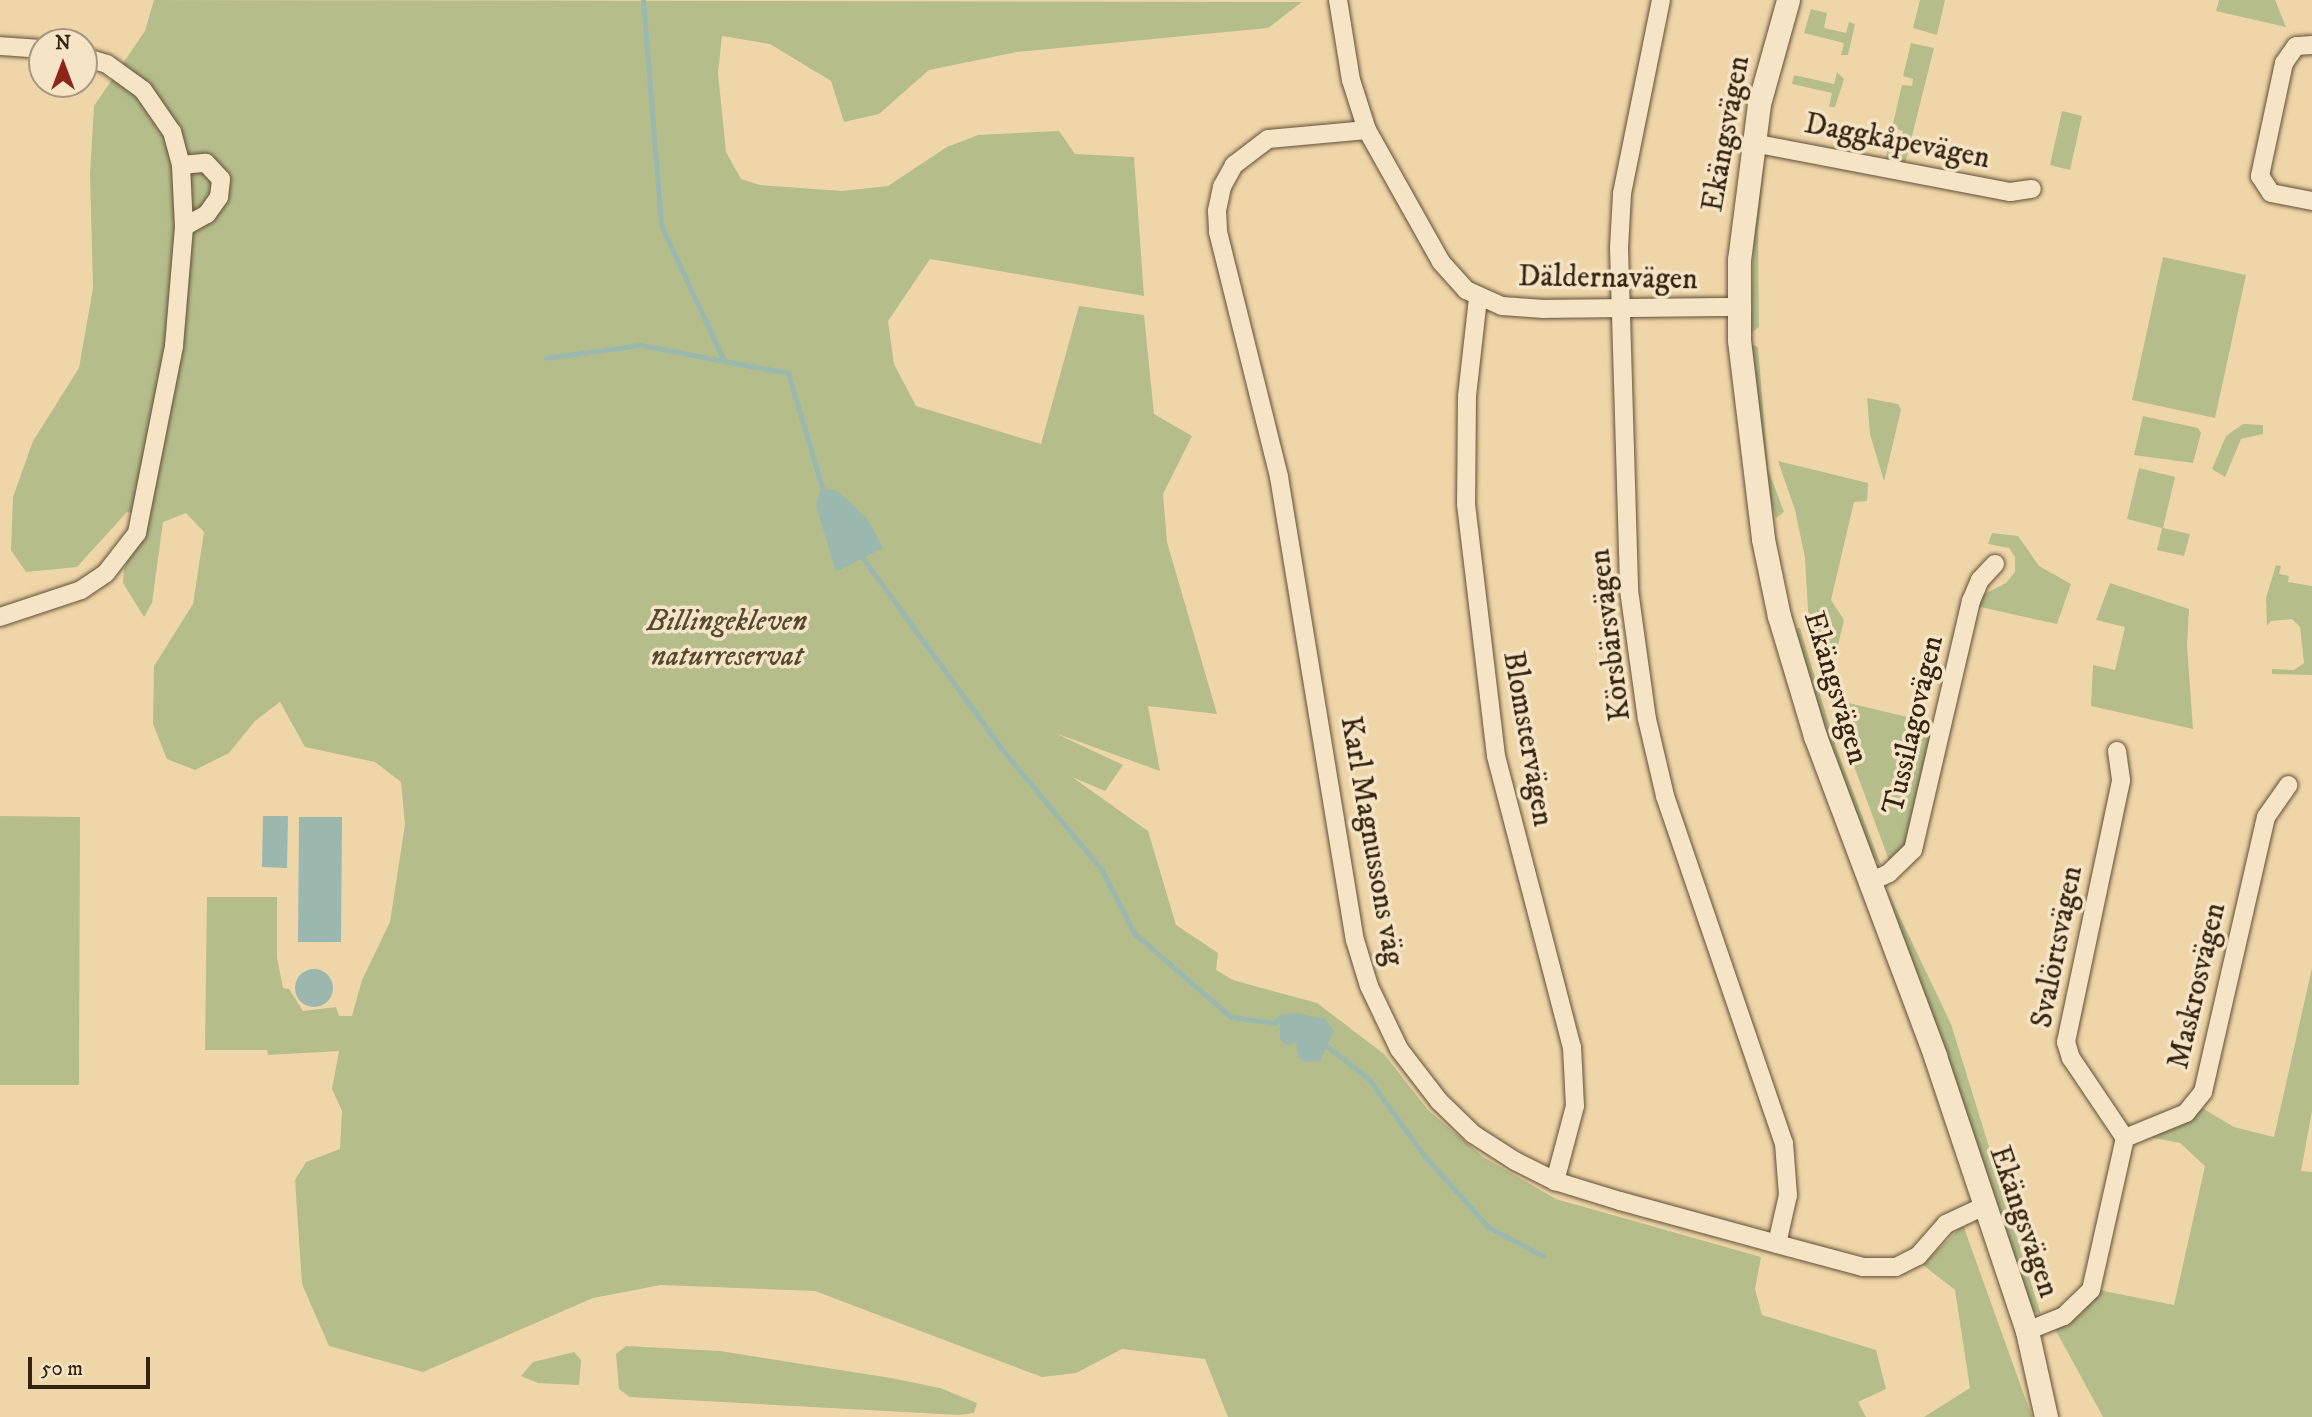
<!DOCTYPE html>
<html>
<head>
<meta charset="utf-8">
<style>
  body { margin:0 }
  #map { position:relative; width:2312px; height:1417px; overflow:hidden; background:#efd6a8; font-family:"IM FELL DW Pica",serif }
  div>[style] { position:absolute }
  [style*='--x'] { left:calc(var(--x)*1px); top:calc(var(--y)*1px); width:calc(var(--w)*1px); rotate:calc(var(--a)*1deg) }
  .green>* { inset:0; background:#b5be8b }
  .water>* { inset:0; background:#9bb8af }
  .round { border-radius:50% }
  .stream>* { height:5px; margin:-2.5px; padding:0 2.5px; transform-origin:2.5px; border-radius:2.5px; background:#9bb8af }
  .roads { filter:drop-shadow(0 0 2px #625037) drop-shadow(0 0 2px #625037) }
  .minor>* { height:18px; margin:-9px; padding:0 9px; transform-origin:9px; border-radius:9px; background:#f5e4c6 }
  .tertiary>* { height:23px; margin:-11.5px; padding:0 11.5px; transform-origin:11.5px; border-radius:11.5px; background:#f5e4c6 }
  span { translate:-50% -50%; white-space:nowrap; text-align:center; line-height:1.15; -webkit-text-stroke:7px #f5e4c6; paint-order:stroke }
  .street-label { font-size:30px; color:#332411 }
  .park-label { font-size:30px; color:#544a30; font-style:italic }
  .north { position:absolute; left:28px; top:28px; width:70px; height:70px; box-sizing:border-box; background:#f5e4c6; border:2px solid #a7977e; border-radius:50%; rotate:0deg; font-size:19px; font-weight:700; line-height:28px; text-align:center; color:#332411 }
  .north::after { content:''; display:block; margin:auto; width:24px; height:32px; background:#8f2418; clip-path:polygon(50% 0,100% 100%,50% 72%,0 100%) }
  .scale { position:absolute; left:28px; top:1357px; width:122px; height:32px; box-sizing:border-box; border:4px solid #332411; border-top:0; padding-left:9px; font-size:21px; line-height:24px; white-space:nowrap; color:#332411; -webkit-text-stroke:5px #f5e4c6; paint-order:stroke }
</style>
</head>
<body>
<div id="map">
  <div class="green">
    <i style="clip-path:polygon(154px 0,1302px 2px,1268px 28px,1017px 52px,929px 70px,879px 114px,844px 122px,831px 81px,770px 44px,722px 36px,718px 73px,726px 152px,741px 179px,760px 185px,842px 191px,888px 186px,947px 147px,978px 135px,1059px 131px,1075px 154px,1134px 157px,1144px 296px,930px 259px,888px 321px,894px 364px,916px 406px,1041px 444px,1079px 306px,1144px 315px,1154px 414px,1192px 436px,1163px 494px,1167px 542px,1217px 714px,1148px 706px,1160px 771px,1055px 733px,1123px 765px,1105px 791px,1072px 777px,1148px 831px,1176px 925px,1218px 953px,1216px 970px,1233px 980px,1317px 1003px,1384px 1054px,1428px 1110px,1483px 1157px,1556px 1199px,1761px 1257px,1755px 1289px,1762px 1315px,1876px 1350px,1886px 1389px,1858px 1402px,1866px 1417px,1228px 1417px,1205px 1359px,1122px 1349px,1076px 1373px,1042px 1377px,815px 1291px,661px 1285px,593px 1298px,423px 1372px,329px 1346px,302px 1284px,295px 1180px,306px 1162px,340px 1149px,342px 1111px,332px 1089px,339px 1051px,268px 1055px,267px 1050px,205px 1050px,207px 897px,277px 897px,277px 958px,283px 988px,289px 989px,303px 1011px,336px 1007px,339px 1016px,352px 1016px,362px 980px,390px 922px,405px 824px,401px 782px,375px 762px,305px 747px,280px 702px,255px 721px,229px 753px,195px 770px,167px 759px,153px 724px,154px 666px,193px 604px,204px 532px,186px 513px,163px 522px,152px 603px,144px 617px,123px 583px,124px 569px,147px 517px,127px 512px,77px 567px,26px 572px,11px 550px,13px 497px,33px 441px,79px 368px,93px 288px,90px 174px,94px 106px,145px 31px)"></i>
    <i style="clip-path:polygon(1920px 0,1945px 0,1937px 35px,1913px 28px)"></i>
    <i style="clip-path:polygon(2219px 0,2275px 0,2286px 27px,2216px 11px)"></i>
    <i style="clip-path:polygon(1811px 9px,1827px 13px,1824px 28px,1846px 33px,1849px 22px,1855px 24px,1848px 55px,1841px 55px,1844px 43px,1804px 33px)"></i>
    <i style="clip-path:polygon(1911px 43px,1934px 48px,1905px 164px,1885px 161px,1891px 135px,1902px 137px,1903px 131px,1892px 128px,1902px 85px,1912px 86px,1913px 79px,1903px 76px)"></i>
    <i style="clip-path:polygon(1837px 72px,1844px 79px,1835px 107px,1829px 107px,1832px 93px,1792px 84px,1794px 75px,1834px 84px)"></i>
    <i style="clip-path:polygon(2062px 111px,2082px 116px,2070px 170px,2050px 165px)"></i>
    <i style="clip-path:polygon(1765px 157px,1758px 231px,1759px 327px,1751px 333px,1755px 199px)"></i>
    <i style="clip-path:polygon(2163px 257px,2246px 275px,2215px 418px,2132px 400px)"></i>
    <i style="clip-path:polygon(1751px 344px,1758px 347px,1768px 469px,1784px 512px,1776px 518px,1763px 477px)"></i>
    <i style="clip-path:polygon(1867px 398px,1898px 404px,1901px 410px,1884px 481px,1870px 434px)"></i>
    <i style="clip-path:polygon(2143px 416px,2198px 428px,2201px 433px,2193px 463px,2134px 455px)"></i>
    <i style="clip-path:polygon(2243px 424px,2263px 425px,2263px 434px,2241px 439px,2225px 477px,2212px 469px,2226px 436px)"></i>
    <i style="clip-path:polygon(1778px 461px,1868px 483px,1867px 501px,1854px 502px,1831px 600px,1844px 620px,1828px 688px,1808px 610px,1805px 558px,1795px 510px)"></i>
    <i style="clip-path:polygon(2139px 468px,2175px 477px,2163px 528px,2190px 534px,2184px 556px,2157px 550px,2162px 528px,2127px 519px)"></i>
    <i style="clip-path:polygon(1992px 533px,2018px 536px,2039px 566px,2071px 584px,2057px 624px,1976px 606px,1981px 596px,2006px 583px,2015px 572px,2015px 557px,2009px 548px,1988px 544px)"></i>
    <i style="clip-path:polygon(2276px 565px,2281px 566px,2279px 574px,2289px 576px,2288px 582px,2312px 586px,2312px 675px,2272px 674px,2272px 669px,2294px 670px,2304px 663px,2300px 627px,2292px 619px,2271px 621px,2267px 626px,2266px 598px)"></i>
    <i style="clip-path:polygon(2110px 583px,2189px 609px,2187px 645px,2193px 729px,2091px 706px,2093px 665px,2115px 670px,2125px 627px,2096px 620px)"></i>
    <i style="clip-path:polygon(1800px 628px,1837px 750px,1881px 865px,1871px 855px,1816px 706px,1794px 629px)"></i>
    <i style="clip-path:polygon(1836px 700px,1937px 724px,1907px 847px,1890px 863px,1830px 701px)"></i>
    <i style="clip-path:polygon(0 816px,80px 817px,79px 1085px,0 1085px)"></i>
    <i style="clip-path:polygon(1887px 890px,1951px 1024px,2041px 1315px,2031px 1309px)"></i>
    <i style="clip-path:polygon(2312px 968px,2312px 1111px,2301px 1171px,2312px 1172px,2312px 1417px,2103px 1417px,2055px 1329px,2082px 1313px,2099px 1290px,2174px 1305px,2205px 1166px,2180px 1143px,2148px 1137px,2182px 1125px,2202px 1108px,2234px 1127px,2274px 1137px)"></i>
    <i style="clip-path:polygon(1963px 1225px,2032px 1417px,1924px 1417px,1970px 1388px,1955px 1290px,1923px 1265px)"></i>
    <i style="clip-path:polygon(626px 1346px,720px 1351px,891px 1378px,940px 1388px,977px 1403px,974px 1413px,959px 1415px,630px 1397px,619px 1389px,616px 1354px)"></i>
    <i style="clip-path:polygon(574px 1352px,581px 1360px,579px 1385px,538px 1383px,521px 1376px,533px 1362px)"></i>
  </div>
  <div class="water">
    <i style="clip-path:polygon(821px 488px,838px 491px,867px 518px,883px 548px,836px 572px,816px 505px)"></i>
    <i style="clip-path:polygon(263px 816px,288px 816px,287px 868px,262px 867px)"></i>
    <i style="clip-path:polygon(299px 817px,342px 817px,341px 942px,298px 942px)"></i>
    <i class="round" style="left:295px;top:969px;width:38px;height:38px"></i>
    <i style="clip-path:polygon(1296px 1013px,1325px 1019px,1334px 1031px,1320px 1061px,1305px 1062px,1298px 1057px,1296px 1043px,1286px 1045px,1280px 1039px,1280px 1024px,1270px 1024px,1282px 1014px)"></i>
  </div>
  <div class="stream">
    <i style="--x:643;--y:0;--w:226;--a:85.4"></i>
    <i style="--x:661;--y:225;--w:150;--a:65.1"></i>
    <i style="--x:546;--y:358;--w:95;--a:-7.9"></i>
    <i style="--x:640;--y:345;--w:151;--a:10.7"></i>
    <i style="--x:788;--y:373;--w:126;--a:73.4"></i>
    <i style="--x:859;--y:553;--w:241;--a:53.9"></i>
    <i style="--x:1001;--y:748;--w:158;--a:50.4"></i>
    <i style="--x:1102;--y:870;--w:71;--a:63.1"></i>
    <i style="--x:1134;--y:933;--w:128;--a:40.9"></i>
    <i style="--x:1231;--y:1017;--w:45;--a:7.6"></i>
    <i style="--x:1323;--y:1043;--w:57;--a:37.9"></i>
    <i style="--x:1368;--y:1078;--w:94;--a:54.1"></i>
    <i style="--x:1423;--y:1154;--w:98;--a:48.3"></i>
    <i style="--x:1488;--y:1227;--w:62;--a:27.8"></i>
  </div>
  <div class="roads">
    <div class="minor">
      <i style="--x:1338;--y:0;--w:81;--a:80.8"></i>
      <i style="--x:1351;--y:80;--w:52;--a:72.3"></i>
      <i style="--x:1367;--y:130;--w:151;--a:60.7"></i>
      <i style="--x:1441;--y:262;--w:38;--a:48"></i>
      <i style="--x:1466;--y:290;--w:39;--a:24"></i>
      <i style="--x:1502;--y:306;--w:42;--a:4.1"></i>
      <i style="--x:1544;--y:309;--w:195;--a:-0.6"></i>
      <i style="--x:1661;--y:0;--w:198;--a:101.4"></i>
      <i style="--x:1622;--y:194;--w:54;--a:93.2"></i>
      <i style="--x:1619;--y:248;--w:342;--a:88.3"></i>
      <i style="--x:1629;--y:590;--w:130;--a:82.1"></i>
      <i style="--x:1647;--y:719;--w:79;--a:76.8"></i>
      <i style="--x:1665;--y:796;--w:367;--a:71.1"></i>
      <i style="--x:1784;--y:1143;--w:52;--a:85.6"></i>
      <i style="--x:1788;--y:1195;--w:50;--a:102.7"></i>
      <i style="--x:2312;--y:45;--w:16;--a:176"></i>
      <i style="--x:2296;--y:46;--w:21;--a:125"></i>
      <i style="--x:2284;--y:63;--w:116;--a:102"></i>
      <i style="--x:2260;--y:176;--w:20;--a:57"></i>
      <i style="--x:2271;--y:193;--w:42;--a:11"></i>
      <i style="--x:0;--y:46;--w:42;--a:4.1"></i>
      <i style="--x:1367;--y:130;--w:99;--a:174.8"></i>
      <i style="--x:1268;--y:139;--w:43;--a:142.6"></i>
      <i style="--x:1234;--y:165;--w:25;--a:119"></i>
      <i style="--x:1222;--y:187;--w:25;--a:102"></i>
      <i style="--x:1217;--y:211;--w:21;--a:87"></i>
      <i style="--x:1218;--y:232;--w:252;--a:76"></i>
      <i style="--x:1279;--y:477;--w:469;--a:80.7"></i>
      <i style="--x:1355;--y:940;--w:48;--a:73.1"></i>
      <i style="--x:1369;--y:986;--w:70;--a:64.5"></i>
      <i style="--x:1399;--y:1049;--w:66;--a:52.4"></i>
      <i style="--x:1439;--y:1101;--w:47;--a:44.1"></i>
      <i style="--x:1473;--y:1134;--w:50;--a:32.7"></i>
      <i style="--x:1515;--y:1161;--w:45;--a:26.6"></i>
      <i style="--x:1555;--y:1181;--w:68;--a:17.1"></i>
      <i style="--x:1620;--y:1201;--w:163;--a:15.3"></i>
      <i style="--x:1777;--y:1244;--w:89;--a:15"></i>
      <i style="--x:1863;--y:1267;--w:33;--a:0"></i>
      <i style="--x:1896;--y:1267;--w:25;--a:-27"></i>
      <i style="--x:1918;--y:1256;--w:43;--a:-48.8"></i>
      <i style="--x:1946;--y:1224;--w:42;--a:-25.3"></i>
      <i style="--x:1753;--y:143;--w:262;--a:10.8"></i>
      <i style="--x:2010;--y:192;--w:22;--a:-8"></i>
      <i style="--x:181;--y:165;--w:25;--a:-5"></i>
      <i style="--x:206;--y:163;--w:22;--a:47"></i>
      <i style="--x:221;--y:179;--w:18;--a:96"></i>
      <i style="--x:219;--y:197;--w:21;--a:125"></i>
      <i style="--x:207;--y:214;--w:26;--a:151"></i>
      <i style="--x:1478;--y:298;--w:99;--a:96.4"></i>
      <i style="--x:1467;--y:396;--w:108;--a:90.5"></i>
      <i style="--x:1466;--y:504;--w:254;--a:83.2"></i>
      <i style="--x:1496;--y:756;--w:301;--a:75.4"></i>
      <i style="--x:1572;--y:1047;--w:59;--a:87.1"></i>
      <i style="--x:1575;--y:1106;--w:78;--a:104.9"></i>
      <i style="--x:0;--y:617;--w:85;--a:-18.4"></i>
      <i style="--x:81;--y:590;--w:30;--a:-34"></i>
      <i style="--x:106;--y:573;--w:51;--a:-52.2"></i>
      <i style="--x:137;--y:533;--w:191;--a:-78.8"></i>
      <i style="--x:174;--y:346;--w:119;--a:-85.2"></i>
      <i style="--x:184;--y:227;--w:62;--a:-92.8"></i>
      <i style="--x:181;--y:165;--w:34;--a:-105"></i>
      <i style="--x:172;--y:132;--w:51;--a:-124.6"></i>
      <i style="--x:143;--y:90;--w:44;--a:-144.2"></i>
      <i style="--x:107;--y:64;--w:24;--a:-163"></i>
      <i style="--x:2117;--y:751;--w:30;--a:82"></i>
      <i style="--x:2121;--y:781;--w:267;--a:101.9"></i>
      <i style="--x:2066;--y:1042;--w:17;--a:73"></i>
      <i style="--x:2071;--y:1058;--w:97;--a:56"></i>
      <i style="--x:1870;--y:882;--w:21;--a:-25"></i>
      <i style="--x:1889;--y:873;--w:33;--a:-44"></i>
      <i style="--x:1913;--y:850;--w:256;--a:-76.9"></i>
      <i style="--x:1971;--y:601;--w:23;--a:-67"></i>
      <i style="--x:1980;--y:580;--w:22;--a:-47"></i>
      <i style="--x:2027;--y:1331;--w:40;--a:-22"></i>
      <i style="--x:2064;--y:1316;--w:37;--a:-44"></i>
      <i style="--x:2091;--y:1290;--w:156;--a:-77.4"></i>
      <i style="--x:2125;--y:1138;--w:66;--a:-22.3"></i>
      <i style="--x:2186;--y:1113;--w:27;--a:-51"></i>
      <i style="--x:2203;--y:1092;--w:282;--a:-77.1"></i>
      <i style="--x:2266;--y:817;--w:39;--a:-55"></i>
    </div>
    <div class="tertiary">
      <i style="--x:1788;--y:0;--w:108;--a:105.6"></i>
      <i style="--x:1759;--y:104;--w:157;--a:97.3"></i>
      <i style="--x:1739;--y:260;--w:80;--a:90"></i>
      <i style="--x:1739;--y:340;--w:200;--a:83.1"></i>
      <i style="--x:1763;--y:539;--w:79;--a:78.3"></i>
      <i style="--x:1779;--y:616;--w:125;--a:73.3"></i>
      <i style="--x:1815;--y:736;--w:342;--a:69.4"></i>
      <i style="--x:1935;--y:1056;--w:290;--a:71.5"></i>
      <i style="--x:2027;--y:1331;--w:88;--a:77.5"></i>
    </div>
  </div>
  <div class="street-label">
    <span style="left:1727px;top:134px;rotate:-80deg">Ekängsvägen</span>
    <span style="left:1897px;top:142px;rotate:11deg">Daggkåpevägen</span>
    <span style="left:1608px;top:279px;rotate:1deg">Däldernavägen</span>
    <span style="left:1611px;top:635px;rotate:-97deg">Körsbärsvägen</span>
    <span style="left:1835px;top:688px;rotate:73deg">Ekängsvägen</span>
    <span style="left:1914px;top:725px;rotate:-77deg">Tussilagovägen</span>
    <span style="left:1527px;top:739px;rotate:80deg">Blomstervägen</span>
    <span style="left:1371px;top:841px;rotate:80deg">Karl Magnussons väg</span>
    <span style="left:2058px;top:947px;rotate:-79deg">Svalörtsvägen</span>
    <span style="left:2198px;top:986px;rotate:-77deg">Maskrosvägen</span>
    <span style="left:2023px;top:1222px;rotate:71deg">Ekängsvägen</span>
  </div>
  <div class="park-label">
    <span style="left:727px;top:639px">Billingekleven<br>naturreservat</span>
  </div>
  <div class="north">N</div>
  <div class="scale">50 m</div>
</div>
</body>
</html>
